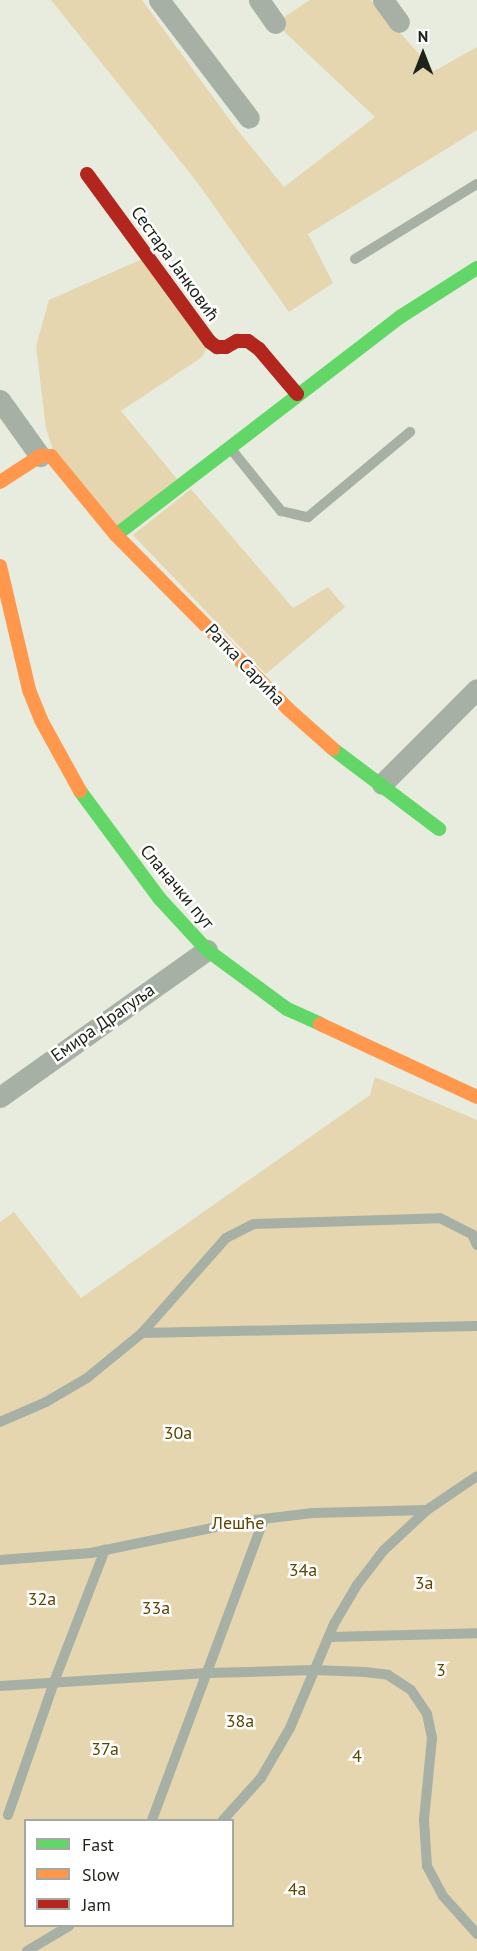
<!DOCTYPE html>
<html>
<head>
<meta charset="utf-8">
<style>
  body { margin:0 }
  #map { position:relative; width:477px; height:1951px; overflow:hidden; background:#e7ecde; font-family:"PT Sans",sans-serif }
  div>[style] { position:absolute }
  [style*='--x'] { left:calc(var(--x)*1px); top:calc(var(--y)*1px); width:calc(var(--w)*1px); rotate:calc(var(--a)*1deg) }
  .green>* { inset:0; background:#e5d6b0 }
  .lane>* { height:10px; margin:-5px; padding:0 5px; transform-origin:5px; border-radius:5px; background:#a7b0a4 }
  .street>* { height:21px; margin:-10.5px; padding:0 10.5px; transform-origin:10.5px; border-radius:10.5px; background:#a7b0a4 }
  .fast>* { height:14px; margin:-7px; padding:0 7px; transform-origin:7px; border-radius:7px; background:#63d668 }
  .slow>* { height:14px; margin:-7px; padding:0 7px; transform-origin:7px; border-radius:7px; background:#ff974d }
  .jam>* { height:14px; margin:-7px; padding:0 7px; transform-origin:7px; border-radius:7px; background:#b3261e }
  span { translate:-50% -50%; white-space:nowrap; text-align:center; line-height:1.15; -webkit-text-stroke:5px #fff; paint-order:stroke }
  .street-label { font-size:18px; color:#1f2219 }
  .park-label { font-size:18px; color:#5f4300 }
  .legend { position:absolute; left:24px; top:1819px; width:210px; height:108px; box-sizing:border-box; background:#fff; border:2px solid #a5a7a3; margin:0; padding:8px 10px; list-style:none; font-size:18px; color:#1f2219 }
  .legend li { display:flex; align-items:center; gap:12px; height:30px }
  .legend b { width:30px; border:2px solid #a5a7a3 }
  .north { position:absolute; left:393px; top:24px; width:60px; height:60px; -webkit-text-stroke:4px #fff; paint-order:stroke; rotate:0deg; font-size:16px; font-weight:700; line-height:24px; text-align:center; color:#1f2219 }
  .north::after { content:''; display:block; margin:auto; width:21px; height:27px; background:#1f2219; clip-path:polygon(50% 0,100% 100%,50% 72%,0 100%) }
</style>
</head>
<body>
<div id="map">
  <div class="green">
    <i style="clip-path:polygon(51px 0,142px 0,235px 127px,284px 187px,375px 117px,275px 23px,310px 0,371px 0,434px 71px,477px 47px,477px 130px,308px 234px,333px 283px,289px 312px,197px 182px)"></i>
    <i style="clip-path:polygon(147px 257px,210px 342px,202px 357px,121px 411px,182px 485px,116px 535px,57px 461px,46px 429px,36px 346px,49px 300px)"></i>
    <i style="clip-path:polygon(191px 489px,293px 608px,328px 587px,345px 607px,266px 674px,133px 535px)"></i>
    <i style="clip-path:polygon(evenodd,375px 1077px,477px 1120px,477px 1951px,0 1951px,0 1222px,14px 1212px,81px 1298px,370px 1095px,375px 1077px,26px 1820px,232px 1820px,232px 1926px,26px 1926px,26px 1820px)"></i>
  </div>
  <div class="lane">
    <i style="--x:355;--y:259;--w:143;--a:-31.6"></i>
    <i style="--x:231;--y:449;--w:80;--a:51.1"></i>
    <i style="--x:281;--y:511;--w:28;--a:13"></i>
    <i style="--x:308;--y:517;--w:133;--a:-39.8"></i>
    <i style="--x:142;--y:1333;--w:335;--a:-1.2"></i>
    <i style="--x:0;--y:1422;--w:50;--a:-23.5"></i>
    <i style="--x:46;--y:1402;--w:48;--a:-30.3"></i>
    <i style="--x:87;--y:1378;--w:71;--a:-39.3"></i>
    <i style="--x:142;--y:1333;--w:127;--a:-48.5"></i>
    <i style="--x:226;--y:1238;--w:31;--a:-27"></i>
    <i style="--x:254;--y:1224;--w:186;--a:-1.8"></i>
    <i style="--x:440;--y:1218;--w:36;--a:27"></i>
    <i style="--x:472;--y:1234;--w:12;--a:66"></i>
    <i style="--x:0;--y:1560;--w:91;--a:-4.4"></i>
    <i style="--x:91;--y:1553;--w:158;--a:-11.7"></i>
    <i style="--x:246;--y:1521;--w:67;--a:-6.8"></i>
    <i style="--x:313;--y:1513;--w:114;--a:-1.5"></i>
    <i style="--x:329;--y:1637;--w:148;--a:-1.5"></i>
    <i style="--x:0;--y:1686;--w:208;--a:-3.6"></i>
    <i style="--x:208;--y:1673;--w:106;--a:-1.6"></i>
    <i style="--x:314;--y:1670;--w:51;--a:2.2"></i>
    <i style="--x:365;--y:1672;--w:23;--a:7"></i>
    <i style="--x:388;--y:1675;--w:27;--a:33"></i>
    <i style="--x:411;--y:1690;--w:29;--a:56"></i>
    <i style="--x:427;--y:1714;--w:25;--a:78"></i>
    <i style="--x:432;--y:1738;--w:82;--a:95.6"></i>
    <i style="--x:424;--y:1820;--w:46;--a:86.3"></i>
    <i style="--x:427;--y:1866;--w:34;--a:62"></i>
    <i style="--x:443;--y:1896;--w:51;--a:48.2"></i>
    <i style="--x:8;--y:1815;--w:141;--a:-70.9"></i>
    <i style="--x:54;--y:1682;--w:142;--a:-68.9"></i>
    <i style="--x:152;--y:1820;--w:321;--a:-69.6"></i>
    <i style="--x:223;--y:1820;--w:57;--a:-47.9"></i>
    <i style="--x:261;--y:1778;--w:58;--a:-59.9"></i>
    <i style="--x:290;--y:1728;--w:113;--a:-67.1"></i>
    <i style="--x:334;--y:1624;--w:45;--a:-59.5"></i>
    <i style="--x:357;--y:1585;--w:44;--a:-52.4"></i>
    <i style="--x:384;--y:1550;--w:59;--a:-42.9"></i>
    <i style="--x:427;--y:1510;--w:60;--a:-34.2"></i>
    <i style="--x:27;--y:1951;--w:49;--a:-30.8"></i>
  </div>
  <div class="street">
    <i style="--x:159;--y:0;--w:148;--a:52.7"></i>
    <i style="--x:259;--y:0;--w:28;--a:55"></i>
    <i style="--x:383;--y:0;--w:27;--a:54"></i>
    <i style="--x:0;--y:400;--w:69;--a:54.5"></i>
    <i style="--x:382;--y:784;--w:134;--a:-45"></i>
    <i style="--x:0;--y:1097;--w:254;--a:-35.4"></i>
  </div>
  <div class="fast">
    <i style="--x:116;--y:535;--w:358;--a:-37.5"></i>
    <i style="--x:400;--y:317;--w:91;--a:-32.5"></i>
    <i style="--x:333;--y:749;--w:133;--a:37"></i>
    <i style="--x:80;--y:791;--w:134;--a:53.5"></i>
    <i style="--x:160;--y:899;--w:69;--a:47.3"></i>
    <i style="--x:207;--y:950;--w:99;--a:36.4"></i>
    <i style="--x:287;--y:1009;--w:36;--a:24"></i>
  </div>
  <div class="slow">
    <i style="--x:0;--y:482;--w:48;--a:-33"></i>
    <i style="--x:40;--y:456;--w:11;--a:0"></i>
    <i style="--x:51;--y:456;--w:102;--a:50.6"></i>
    <i style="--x:116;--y:535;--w:245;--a:45.3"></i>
    <i style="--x:288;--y:709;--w:60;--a:41.6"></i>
    <i style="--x:0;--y:566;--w:127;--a:76.8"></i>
    <i style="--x:29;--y:690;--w:32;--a:68"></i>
    <i style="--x:41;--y:720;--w:81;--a:61.2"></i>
    <i style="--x:320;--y:1024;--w:173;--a:24.9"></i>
  </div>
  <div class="jam">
    <i style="--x:87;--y:174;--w:208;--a:53.8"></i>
    <i style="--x:210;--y:342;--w:9;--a:36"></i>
    <i style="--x:217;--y:347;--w:9;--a:0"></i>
    <i style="--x:226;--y:347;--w:13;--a:-29"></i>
    <i style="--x:237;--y:341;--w:11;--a:0"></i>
    <i style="--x:248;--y:341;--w:14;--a:36"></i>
    <i style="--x:259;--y:349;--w:59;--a:49.8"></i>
  </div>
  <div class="street-label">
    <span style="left:175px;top:264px;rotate:54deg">Сестара Јанковић</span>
    <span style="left:245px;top:665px;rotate:46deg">Ратка Сарића</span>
    <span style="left:177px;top:887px;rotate:50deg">Сланачки пут</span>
    <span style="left:103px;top:1023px;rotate:-35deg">Емира Драгуља</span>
  </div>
  <div class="park-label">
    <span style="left:178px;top:1433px">30a</span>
    <span style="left:238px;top:1523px">Лешће</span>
    <span style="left:303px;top:1570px">34a</span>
    <span style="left:424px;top:1583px">3a</span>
    <span style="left:42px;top:1599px">32a</span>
    <span style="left:156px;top:1608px">33a</span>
    <span style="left:441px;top:1670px">3</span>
    <span style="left:240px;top:1721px">38a</span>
    <span style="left:105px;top:1749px">37a</span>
    <span style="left:357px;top:1756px">4</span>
    <span style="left:297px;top:1889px">4a</span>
  </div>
  <ul class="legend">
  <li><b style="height:8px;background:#63d668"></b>Fast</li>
  <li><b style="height:8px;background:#ff974d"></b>Slow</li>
  <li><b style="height:8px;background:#b3261e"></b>Jam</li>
  </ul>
  <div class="north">N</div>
</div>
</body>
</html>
